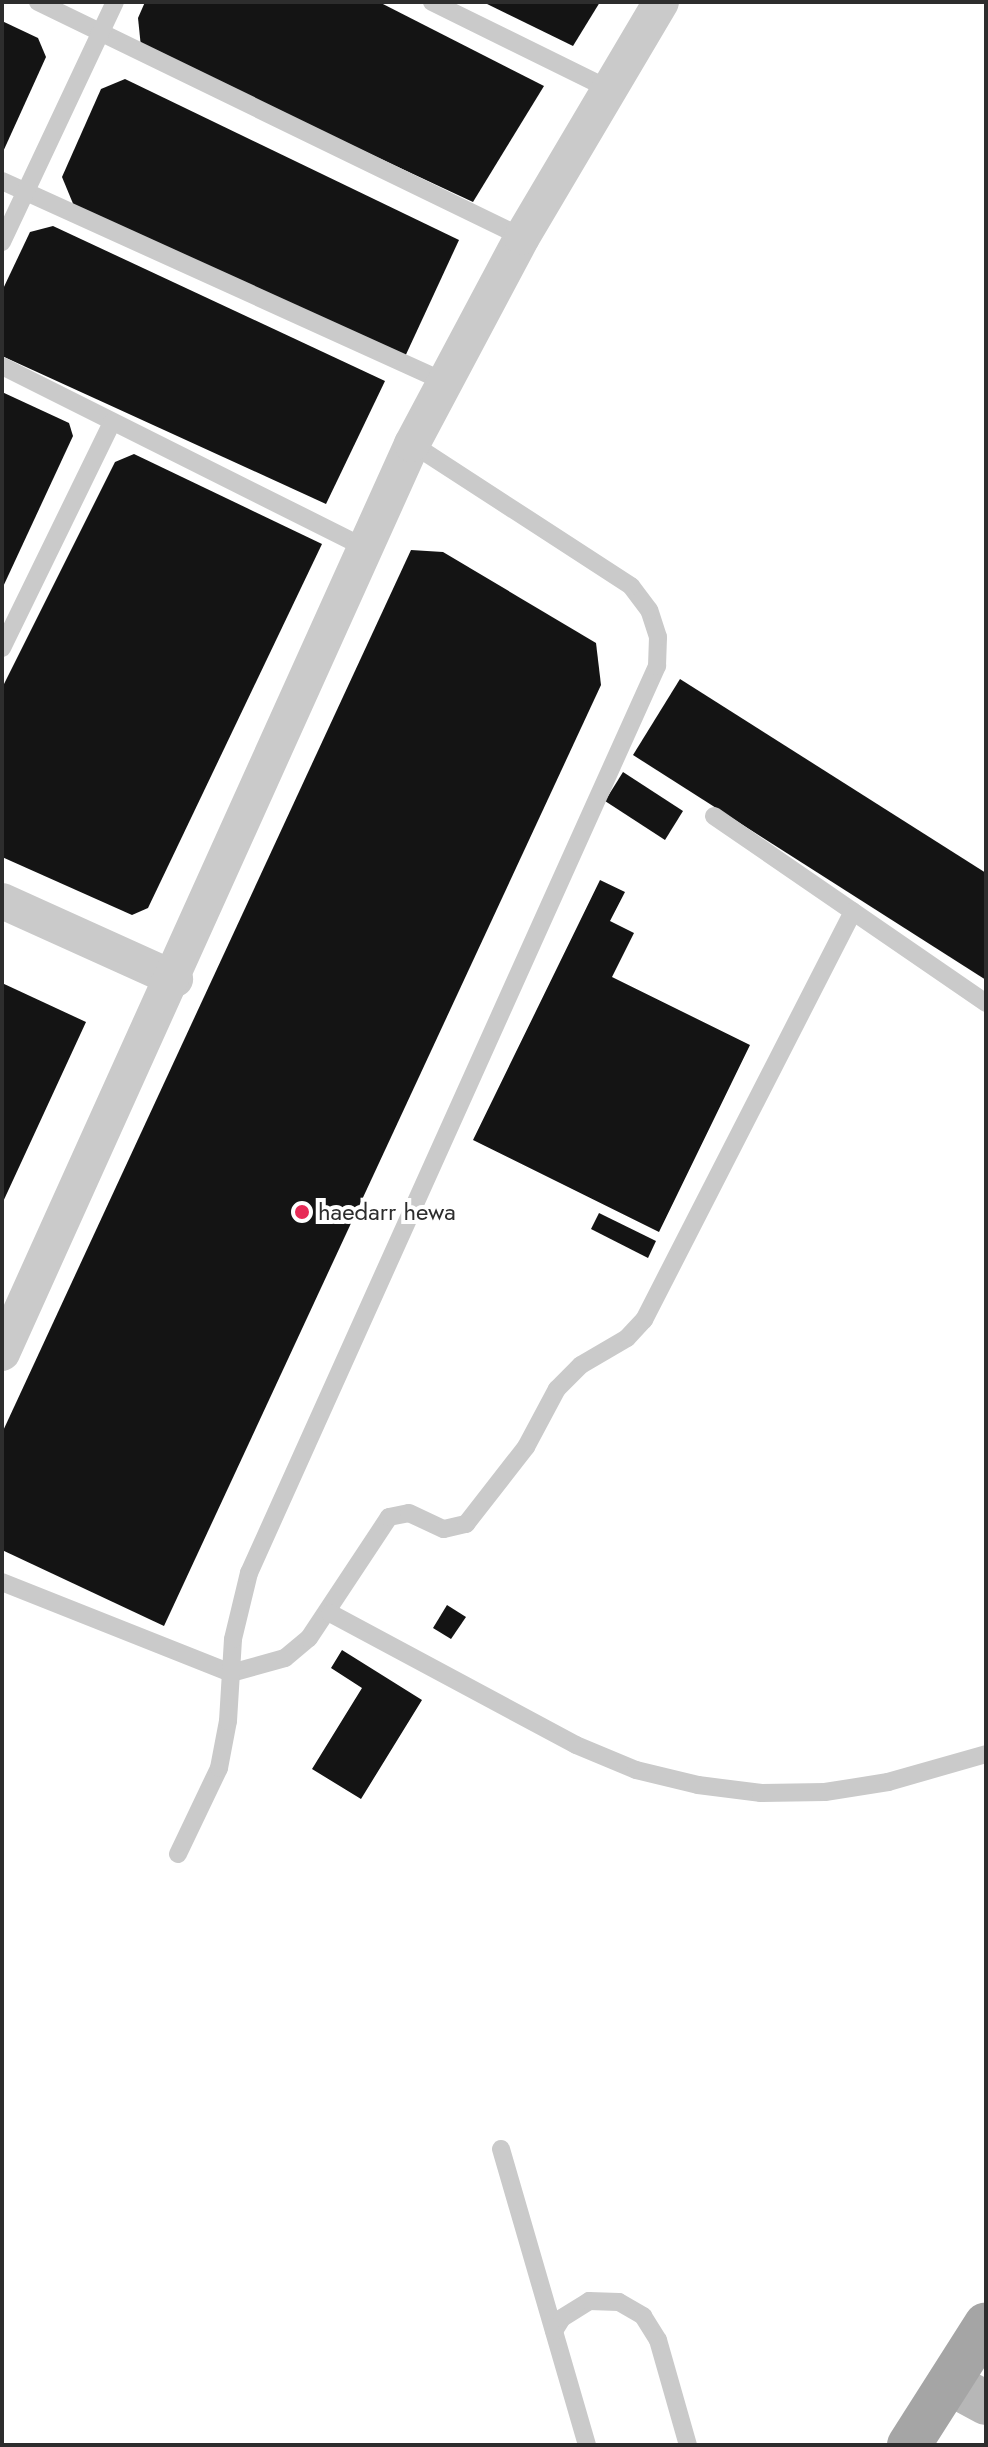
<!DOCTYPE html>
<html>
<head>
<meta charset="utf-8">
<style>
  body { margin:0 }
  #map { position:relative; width:988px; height:2447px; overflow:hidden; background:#fff; font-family:Jost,sans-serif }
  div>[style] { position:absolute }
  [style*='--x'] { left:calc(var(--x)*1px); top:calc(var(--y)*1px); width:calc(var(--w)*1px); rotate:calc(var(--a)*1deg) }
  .building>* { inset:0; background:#141414 }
  .lane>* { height:18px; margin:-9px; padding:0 9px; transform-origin:9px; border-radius:9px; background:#cacaca }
  .street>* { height:36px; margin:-18px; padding:0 18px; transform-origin:18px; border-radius:18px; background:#cacaca }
  .secondary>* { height:44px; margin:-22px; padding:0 22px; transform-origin:22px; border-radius:22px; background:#b7b7b7 }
  .primary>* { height:44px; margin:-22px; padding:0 22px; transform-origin:22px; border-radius:22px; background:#a5a5a5 }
  .dots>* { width:22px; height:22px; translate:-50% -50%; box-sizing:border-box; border:4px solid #fff; border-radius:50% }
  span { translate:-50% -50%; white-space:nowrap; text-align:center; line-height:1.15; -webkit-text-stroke:8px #fff; paint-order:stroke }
  .poi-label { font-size:24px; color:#2d2d2d }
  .left { translate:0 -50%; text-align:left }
  .frame { position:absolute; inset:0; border:4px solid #2d2d2d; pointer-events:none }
</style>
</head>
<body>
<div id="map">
  <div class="building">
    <i style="clip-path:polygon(145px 2px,379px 2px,544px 86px,473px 202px,141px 47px,138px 18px)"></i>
    <i style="clip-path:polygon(483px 2px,600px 2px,573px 46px)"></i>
    <i style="clip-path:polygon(2px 21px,38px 38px,46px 57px,2px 154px)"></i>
    <i style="clip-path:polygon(125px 79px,459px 240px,403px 361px,74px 206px,62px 177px,101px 89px)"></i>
    <i style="clip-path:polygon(53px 226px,385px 381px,326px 504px,2px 356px,2px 291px,30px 232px)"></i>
    <i style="clip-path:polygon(2px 392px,69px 423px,73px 436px,2px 589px)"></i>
    <i style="clip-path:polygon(134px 454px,322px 544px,148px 908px,132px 915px,2px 857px,2px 688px,115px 462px)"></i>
    <i style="clip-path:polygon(411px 550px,443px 552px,596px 643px,601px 685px,164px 1626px,2px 1550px,2px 1433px)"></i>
    <i style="clip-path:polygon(680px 679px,986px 873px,986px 980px,633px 755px)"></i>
    <i style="clip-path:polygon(623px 772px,683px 811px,665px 840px,605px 801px)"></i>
    <i style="clip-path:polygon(600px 880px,625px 892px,610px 921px,634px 933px,612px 977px,750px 1045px,659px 1232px,473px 1140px)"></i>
    <i style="clip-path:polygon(2px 983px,86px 1022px,2px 1204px)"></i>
    <i style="clip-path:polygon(599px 1213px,656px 1241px,648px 1258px,591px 1229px)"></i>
    <i style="clip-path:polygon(447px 1605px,466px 1617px,451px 1639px,433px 1628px)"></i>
    <i style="clip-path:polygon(342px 1650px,422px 1700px,361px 1799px,312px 1769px,362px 1688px,331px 1668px)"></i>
  </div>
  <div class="lane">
    <i style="--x:38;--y:2;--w:538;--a:25.9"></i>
    <i style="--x:432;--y:2;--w:195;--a:26.2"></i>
    <i style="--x:2;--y:181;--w:486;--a:24.4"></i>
    <i style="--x:2;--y:242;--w:265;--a:-64.8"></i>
    <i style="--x:2;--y:366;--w:407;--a:26.6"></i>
    <i style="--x:2;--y:648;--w:251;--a:-64"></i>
    <i style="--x:714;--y:816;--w:330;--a:34.5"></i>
    <i style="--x:2;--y:1582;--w:246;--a:21.7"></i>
    <i style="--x:231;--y:1673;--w:56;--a:-15.5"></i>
    <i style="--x:285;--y:1658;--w:31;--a:-40"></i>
    <i style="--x:309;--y:1638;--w:145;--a:-56.5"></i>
    <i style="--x:389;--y:1517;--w:20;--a:-11"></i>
    <i style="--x:409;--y:1513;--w:38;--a:25"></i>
    <i style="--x:444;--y:1529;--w:23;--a:-13"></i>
    <i style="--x:466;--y:1524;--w:98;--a:-52.1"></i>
    <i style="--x:526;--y:1447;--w:66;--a:-61.9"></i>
    <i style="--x:557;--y:1389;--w:34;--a:-45"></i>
    <i style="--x:581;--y:1365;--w:53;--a:-30.4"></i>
    <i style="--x:627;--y:1338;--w:25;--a:-47"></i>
    <i style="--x:644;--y:1320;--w:459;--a:-62.9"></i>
    <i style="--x:330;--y:1613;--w:279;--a:28.2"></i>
    <i style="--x:576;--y:1745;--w:65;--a:22.6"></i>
    <i style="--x:636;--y:1770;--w:64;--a:13.6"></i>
    <i style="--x:698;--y:1785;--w:64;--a:7.2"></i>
    <i style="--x:761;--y:1793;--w:64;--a:-0.9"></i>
    <i style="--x:825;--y:1792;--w:64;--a:-9"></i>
    <i style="--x:888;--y:1782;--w:102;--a:-15.9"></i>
    <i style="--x:178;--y:1854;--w:95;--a:-64.5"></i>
    <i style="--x:219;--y:1768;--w:48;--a:-79.2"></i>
    <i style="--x:228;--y:1721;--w:82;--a:-86.5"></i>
    <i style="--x:233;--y:1639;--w:68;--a:-76.4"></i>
    <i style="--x:249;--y:1573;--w:995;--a:-65.78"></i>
    <i style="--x:657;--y:666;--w:29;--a:-88"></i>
    <i style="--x:658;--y:637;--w:28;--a:-108"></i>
    <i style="--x:649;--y:610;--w:30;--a:-127"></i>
    <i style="--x:631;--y:586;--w:261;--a:-147"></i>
    <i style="--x:501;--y:2149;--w:308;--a:73.8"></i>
    <i style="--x:554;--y:2331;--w:15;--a:-58"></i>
    <i style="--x:562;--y:2318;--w:32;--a:-32"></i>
    <i style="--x:589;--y:2301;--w:30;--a:2"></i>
    <i style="--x:619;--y:2302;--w:28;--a:30"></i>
    <i style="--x:643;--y:2316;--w:28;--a:58"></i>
    <i style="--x:658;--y:2340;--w:109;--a:74.1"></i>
  </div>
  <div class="street">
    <i style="--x:2;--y:901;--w:190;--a:24.3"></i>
    <i style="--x:2;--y:1353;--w:997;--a:-65.72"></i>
    <i style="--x:412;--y:444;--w:234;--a:-62"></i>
    <i style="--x:522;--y:237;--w:273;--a:-59.4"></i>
  </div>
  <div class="secondary">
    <i style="--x:949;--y:2383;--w:42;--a:28.4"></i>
  </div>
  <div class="primary">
    <i style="--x:909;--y:2445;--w:143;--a:-57.5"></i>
  </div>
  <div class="dots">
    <i style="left:302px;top:1212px;background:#e72b57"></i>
  </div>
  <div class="poi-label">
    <span class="left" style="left:318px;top:1212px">haedarr hewa</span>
  </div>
  <div class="frame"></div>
</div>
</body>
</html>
